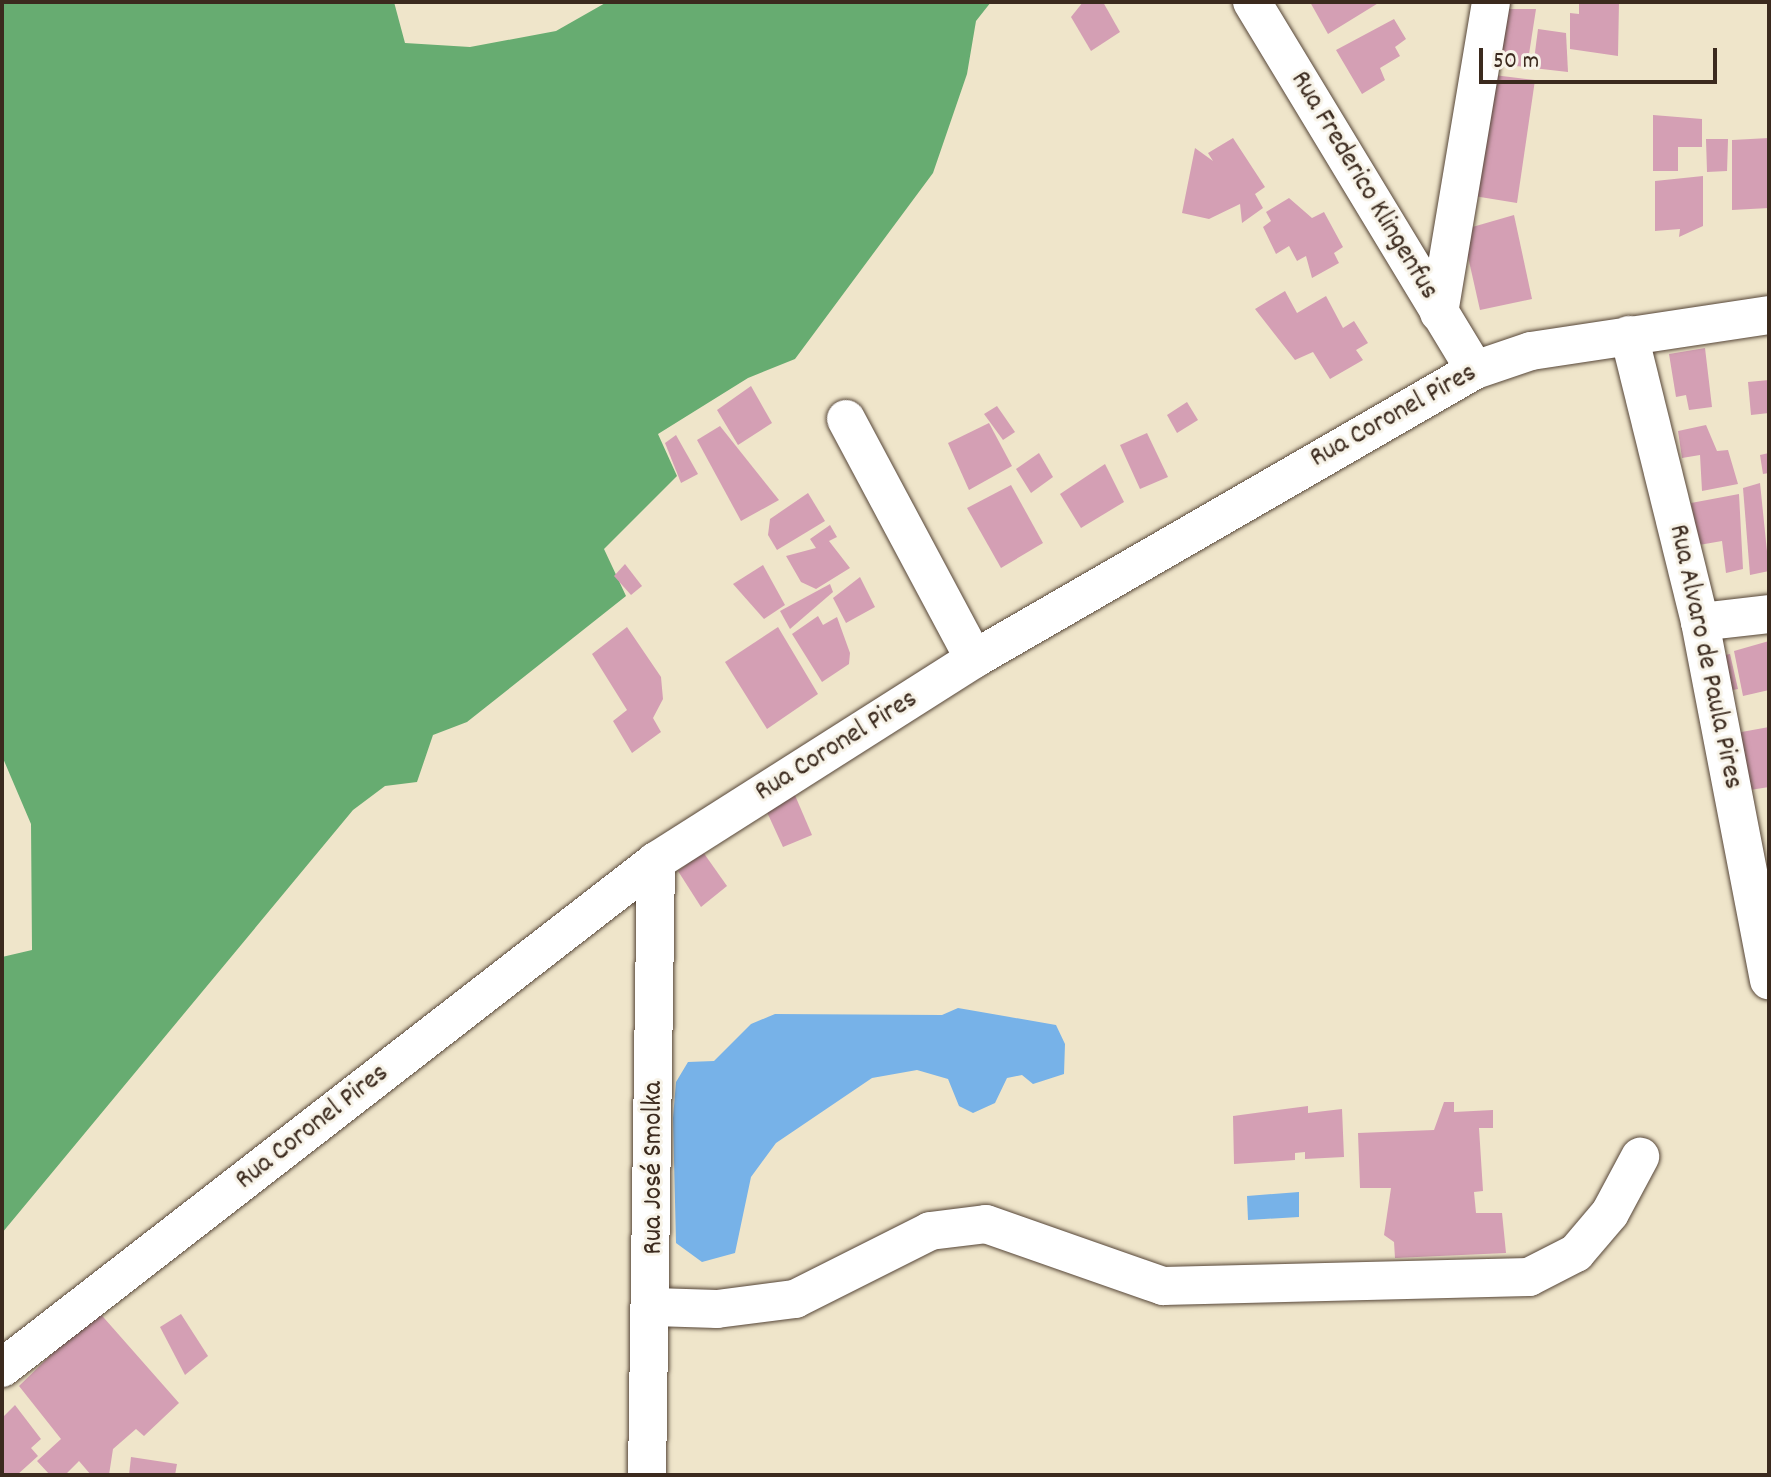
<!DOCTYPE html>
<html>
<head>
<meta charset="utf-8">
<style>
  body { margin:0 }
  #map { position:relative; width:1771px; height:1477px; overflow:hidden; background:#efe5ca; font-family:Dekko,sans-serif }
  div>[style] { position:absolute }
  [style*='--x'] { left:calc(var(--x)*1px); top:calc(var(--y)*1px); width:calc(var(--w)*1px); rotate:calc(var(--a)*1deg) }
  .forest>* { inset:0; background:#67ac71 }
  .water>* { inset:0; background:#77b2e8 }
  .building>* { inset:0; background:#d49fb4 }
  .roads { filter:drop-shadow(0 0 2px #564638) drop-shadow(0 0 2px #564638) }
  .minor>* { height:38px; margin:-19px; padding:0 19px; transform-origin:19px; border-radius:19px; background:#fff }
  span { translate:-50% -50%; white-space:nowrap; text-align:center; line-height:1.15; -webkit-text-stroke:6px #f7f3e8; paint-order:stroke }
  .street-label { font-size:28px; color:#3b2a1e }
  .frame { position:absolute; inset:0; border:4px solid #3b2a1e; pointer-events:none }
  .scale { position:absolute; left:1479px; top:48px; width:238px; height:36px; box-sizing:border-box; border:4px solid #3b2a1e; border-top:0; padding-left:10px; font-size:24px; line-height:28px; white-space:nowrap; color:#3b2a1e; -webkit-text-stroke:6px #f7f3e8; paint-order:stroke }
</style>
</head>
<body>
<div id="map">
  <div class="forest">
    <i style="clip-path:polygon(2px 2px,394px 2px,405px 43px,470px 47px,556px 31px,607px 2px,991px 2px,976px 21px,967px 74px,933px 173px,795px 359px,748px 378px,658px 434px,677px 476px,604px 549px,626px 596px,467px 722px,433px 735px,417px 782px,385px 786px,353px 810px,2px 1233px,2px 957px,32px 950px,31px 824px,2px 756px)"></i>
  </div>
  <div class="water">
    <i style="clip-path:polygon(958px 1008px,1056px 1025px,1065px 1044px,1064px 1074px,1033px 1084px,1022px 1075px,1007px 1078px,995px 1103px,973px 1113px,959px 1106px,948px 1079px,917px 1070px,872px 1078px,776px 1143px,751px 1177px,735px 1253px,702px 1262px,676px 1243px,673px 1118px,676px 1082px,688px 1062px,714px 1061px,751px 1024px,775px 1014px,942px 1015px)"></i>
    <i style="clip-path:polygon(1299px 1192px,1299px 1217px,1248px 1220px,1247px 1196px)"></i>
  </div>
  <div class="building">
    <i style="clip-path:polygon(1083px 2px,1103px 2px,1120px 32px,1091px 51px,1071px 17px)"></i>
    <i style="clip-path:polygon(1310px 2px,1380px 2px,1328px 34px)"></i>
    <i style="clip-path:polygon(1579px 2px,1619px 2px,1618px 56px,1570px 49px,1570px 13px,1579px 14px)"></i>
    <i style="clip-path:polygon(1502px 9px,1536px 9px,1527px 67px,1495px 64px)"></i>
    <i style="clip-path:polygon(1394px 19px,1406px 39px,1395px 47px,1400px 56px,1380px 68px,1385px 80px,1362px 94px,1336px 50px)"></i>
    <i style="clip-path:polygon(1538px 29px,1566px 33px,1568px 72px,1533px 68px)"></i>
    <i style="clip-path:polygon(1494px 75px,1535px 80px,1517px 203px,1474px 196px)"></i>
    <i style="clip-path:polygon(1653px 115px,1702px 119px,1702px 147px,1678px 147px,1678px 171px,1653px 171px)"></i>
    <i style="clip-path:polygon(1233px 138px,1265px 187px,1255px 194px,1263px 208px,1242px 223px,1240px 204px,1209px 219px,1182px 213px,1195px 148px,1213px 161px,1208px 153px)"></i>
    <i style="clip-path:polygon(1769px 138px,1769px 208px,1732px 210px,1732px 140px)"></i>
    <i style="clip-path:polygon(1706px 139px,1728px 139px,1727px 171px,1707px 172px)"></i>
    <i style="clip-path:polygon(1703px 176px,1703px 226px,1679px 237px,1680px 229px,1655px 231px,1655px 181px)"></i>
    <i style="clip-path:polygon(1289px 198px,1312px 218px,1324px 212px,1343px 247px,1334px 253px,1339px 263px,1312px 278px,1306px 256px,1297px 261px,1289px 246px,1276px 254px,1263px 227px,1271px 221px,1266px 212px)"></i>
    <i style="clip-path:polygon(1514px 215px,1532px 299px,1480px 310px,1462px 230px)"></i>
    <i style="clip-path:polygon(1285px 291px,1297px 313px,1326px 296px,1343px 328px,1354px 321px,1368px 343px,1356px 350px,1363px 360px,1330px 379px,1313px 352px,1295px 360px,1255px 309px)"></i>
    <i style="clip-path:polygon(1705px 348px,1712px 407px,1689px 410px,1686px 395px,1676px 397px,1669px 354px)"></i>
    <i style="clip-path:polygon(1769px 380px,1769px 413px,1751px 415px,1748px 382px)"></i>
    <i style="clip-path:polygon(751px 386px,772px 423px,738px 445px,717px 410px)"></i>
    <i style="clip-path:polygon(1187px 402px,1198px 420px,1177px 433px,1167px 415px)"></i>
    <i style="clip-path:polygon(997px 406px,1015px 432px,1003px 440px,984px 414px)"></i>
    <i style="clip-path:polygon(989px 423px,1012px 466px,969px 490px,948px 443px)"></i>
    <i style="clip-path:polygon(1706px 425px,1717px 451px,1728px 450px,1738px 484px,1702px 491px,1700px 455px,1682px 458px,1678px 431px)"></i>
    <i style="clip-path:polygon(720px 426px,779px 500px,741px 521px,697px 440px)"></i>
    <i style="clip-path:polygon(1147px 433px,1168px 477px,1140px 489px,1120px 445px)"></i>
    <i style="clip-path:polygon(676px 435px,698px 474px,681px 483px,665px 443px)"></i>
    <i style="clip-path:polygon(1039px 453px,1053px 477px,1031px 493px,1016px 469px)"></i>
    <i style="clip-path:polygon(1769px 453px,1769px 473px,1763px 474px,1760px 455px)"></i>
    <i style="clip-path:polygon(1105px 464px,1124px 502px,1081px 528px,1060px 494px)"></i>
    <i style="clip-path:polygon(1760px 483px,1769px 571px,1750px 575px,1743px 488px)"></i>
    <i style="clip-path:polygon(1011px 485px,1043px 543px,1001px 568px,967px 508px)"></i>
    <i style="clip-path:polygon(808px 493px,825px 521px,777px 550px,768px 535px,770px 519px)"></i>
    <i style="clip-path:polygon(1739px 494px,1743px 569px,1726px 573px,1722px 541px,1699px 545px,1691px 503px)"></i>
    <i style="clip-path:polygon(830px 525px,837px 537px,829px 541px,850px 568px,816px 589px,801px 582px,786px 556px,816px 548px,810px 539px)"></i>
    <i style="clip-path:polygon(625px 564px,642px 586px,631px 595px,614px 576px)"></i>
    <i style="clip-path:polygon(763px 565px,785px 605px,764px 619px,733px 584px)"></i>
    <i style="clip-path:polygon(860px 577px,875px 607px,846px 623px,833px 598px)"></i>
    <i style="clip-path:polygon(830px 584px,833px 592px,790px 629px,780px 611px)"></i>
    <i style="clip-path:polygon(818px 616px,823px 625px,837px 617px,850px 653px,849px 664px,822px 682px,792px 634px)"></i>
    <i style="clip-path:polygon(627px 627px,661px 677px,663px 699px,653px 718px,661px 732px,632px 753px,613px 721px,627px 710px,592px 654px)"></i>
    <i style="clip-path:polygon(778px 627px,818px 694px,767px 729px,725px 662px)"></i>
    <i style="clip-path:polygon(1769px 641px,1769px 690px,1743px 696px,1734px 651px)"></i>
    <i style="clip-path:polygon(1730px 654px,1738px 689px,1717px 693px,1710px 658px)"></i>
    <i style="clip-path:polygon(1769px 727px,1769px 787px,1744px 791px,1736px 733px)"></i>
    <i style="clip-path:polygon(794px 793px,812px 835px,783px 847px,766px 810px)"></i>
    <i style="clip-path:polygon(703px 852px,727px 886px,701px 907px,678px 871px)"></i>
    <i style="clip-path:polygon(1444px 1102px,1454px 1102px,1454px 1112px,1493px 1110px,1493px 1128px,1479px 1128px,1483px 1191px,1474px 1192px,1476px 1213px,1502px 1213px,1506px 1253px,1395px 1258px,1394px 1242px,1384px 1235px,1391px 1188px,1360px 1188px,1358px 1133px,1434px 1130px)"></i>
    <i style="clip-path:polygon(1308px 1106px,1308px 1113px,1342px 1109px,1344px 1157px,1305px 1159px,1305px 1152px,1295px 1153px,1295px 1160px,1234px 1164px,1233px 1116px)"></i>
    <i style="clip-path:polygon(97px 1310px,179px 1403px,144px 1436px,136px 1429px,113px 1449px,109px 1475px,91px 1475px,79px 1461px,65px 1475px,50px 1475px,37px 1461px,61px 1439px,19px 1386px)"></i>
    <i style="clip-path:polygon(181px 1314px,208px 1356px,185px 1375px,160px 1327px)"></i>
    <i style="clip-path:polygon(15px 1405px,41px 1439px,31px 1448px,38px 1456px,17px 1475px,2px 1475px,2px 1418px)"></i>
    <i style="clip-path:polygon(131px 1457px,177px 1464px,175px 1475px,129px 1475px)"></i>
  </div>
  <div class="roads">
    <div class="minor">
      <i style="--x:1252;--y:2;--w:430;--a:58.8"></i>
      <i style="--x:1439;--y:313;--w:315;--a:-80.5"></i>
      <i style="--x:1629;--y:335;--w:296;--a:76.1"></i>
      <i style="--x:1700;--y:622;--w:365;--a:79.1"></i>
      <i style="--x:846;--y:419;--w:272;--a:61.9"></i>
      <i style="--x:1700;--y:622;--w:69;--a:-6.6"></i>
      <i style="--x:654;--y:1307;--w:63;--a:1.8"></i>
      <i style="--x:717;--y:1309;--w:79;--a:-7.3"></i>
      <i style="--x:795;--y:1299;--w:151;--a:-26.7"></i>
      <i style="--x:930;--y:1231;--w:56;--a:-7.1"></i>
      <i style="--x:986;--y:1224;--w:188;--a:19.3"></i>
      <i style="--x:1163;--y:1286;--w:366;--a:-1.4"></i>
      <i style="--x:1529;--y:1277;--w:53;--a:-27.1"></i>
      <i style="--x:1576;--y:1253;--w:52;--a:-49.6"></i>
      <i style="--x:1610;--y:1213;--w:64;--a:-61.8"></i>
      <i style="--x:2;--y:1368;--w:828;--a:-37.78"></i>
      <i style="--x:656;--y:861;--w:377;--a:-32.4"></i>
      <i style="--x:974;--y:659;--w:578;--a:-29.98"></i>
      <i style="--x:1475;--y:370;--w:59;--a:-18.7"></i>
      <i style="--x:1531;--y:351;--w:241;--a:-8.6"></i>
      <i style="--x:647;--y:1475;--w:614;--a:-89.16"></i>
    </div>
  </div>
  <div class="street-label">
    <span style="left:1363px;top:186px;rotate:59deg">Rua Frederico Klingenfus</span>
    <span style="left:1394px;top:417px;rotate:-29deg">Rua Coronel Pires</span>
    <span style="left:1704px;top:657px;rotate:78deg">Rua Alvaro de Paula Pires</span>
    <span style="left:837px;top:747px;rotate:-32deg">Rua Coronel Pires</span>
    <span style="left:313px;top:1128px;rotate:-38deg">Rua Coronel Pires</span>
    <span style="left:655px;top:1168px;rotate:-90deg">Rua José Smolka</span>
  </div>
  <div class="frame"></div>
  <div class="scale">50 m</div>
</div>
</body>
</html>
